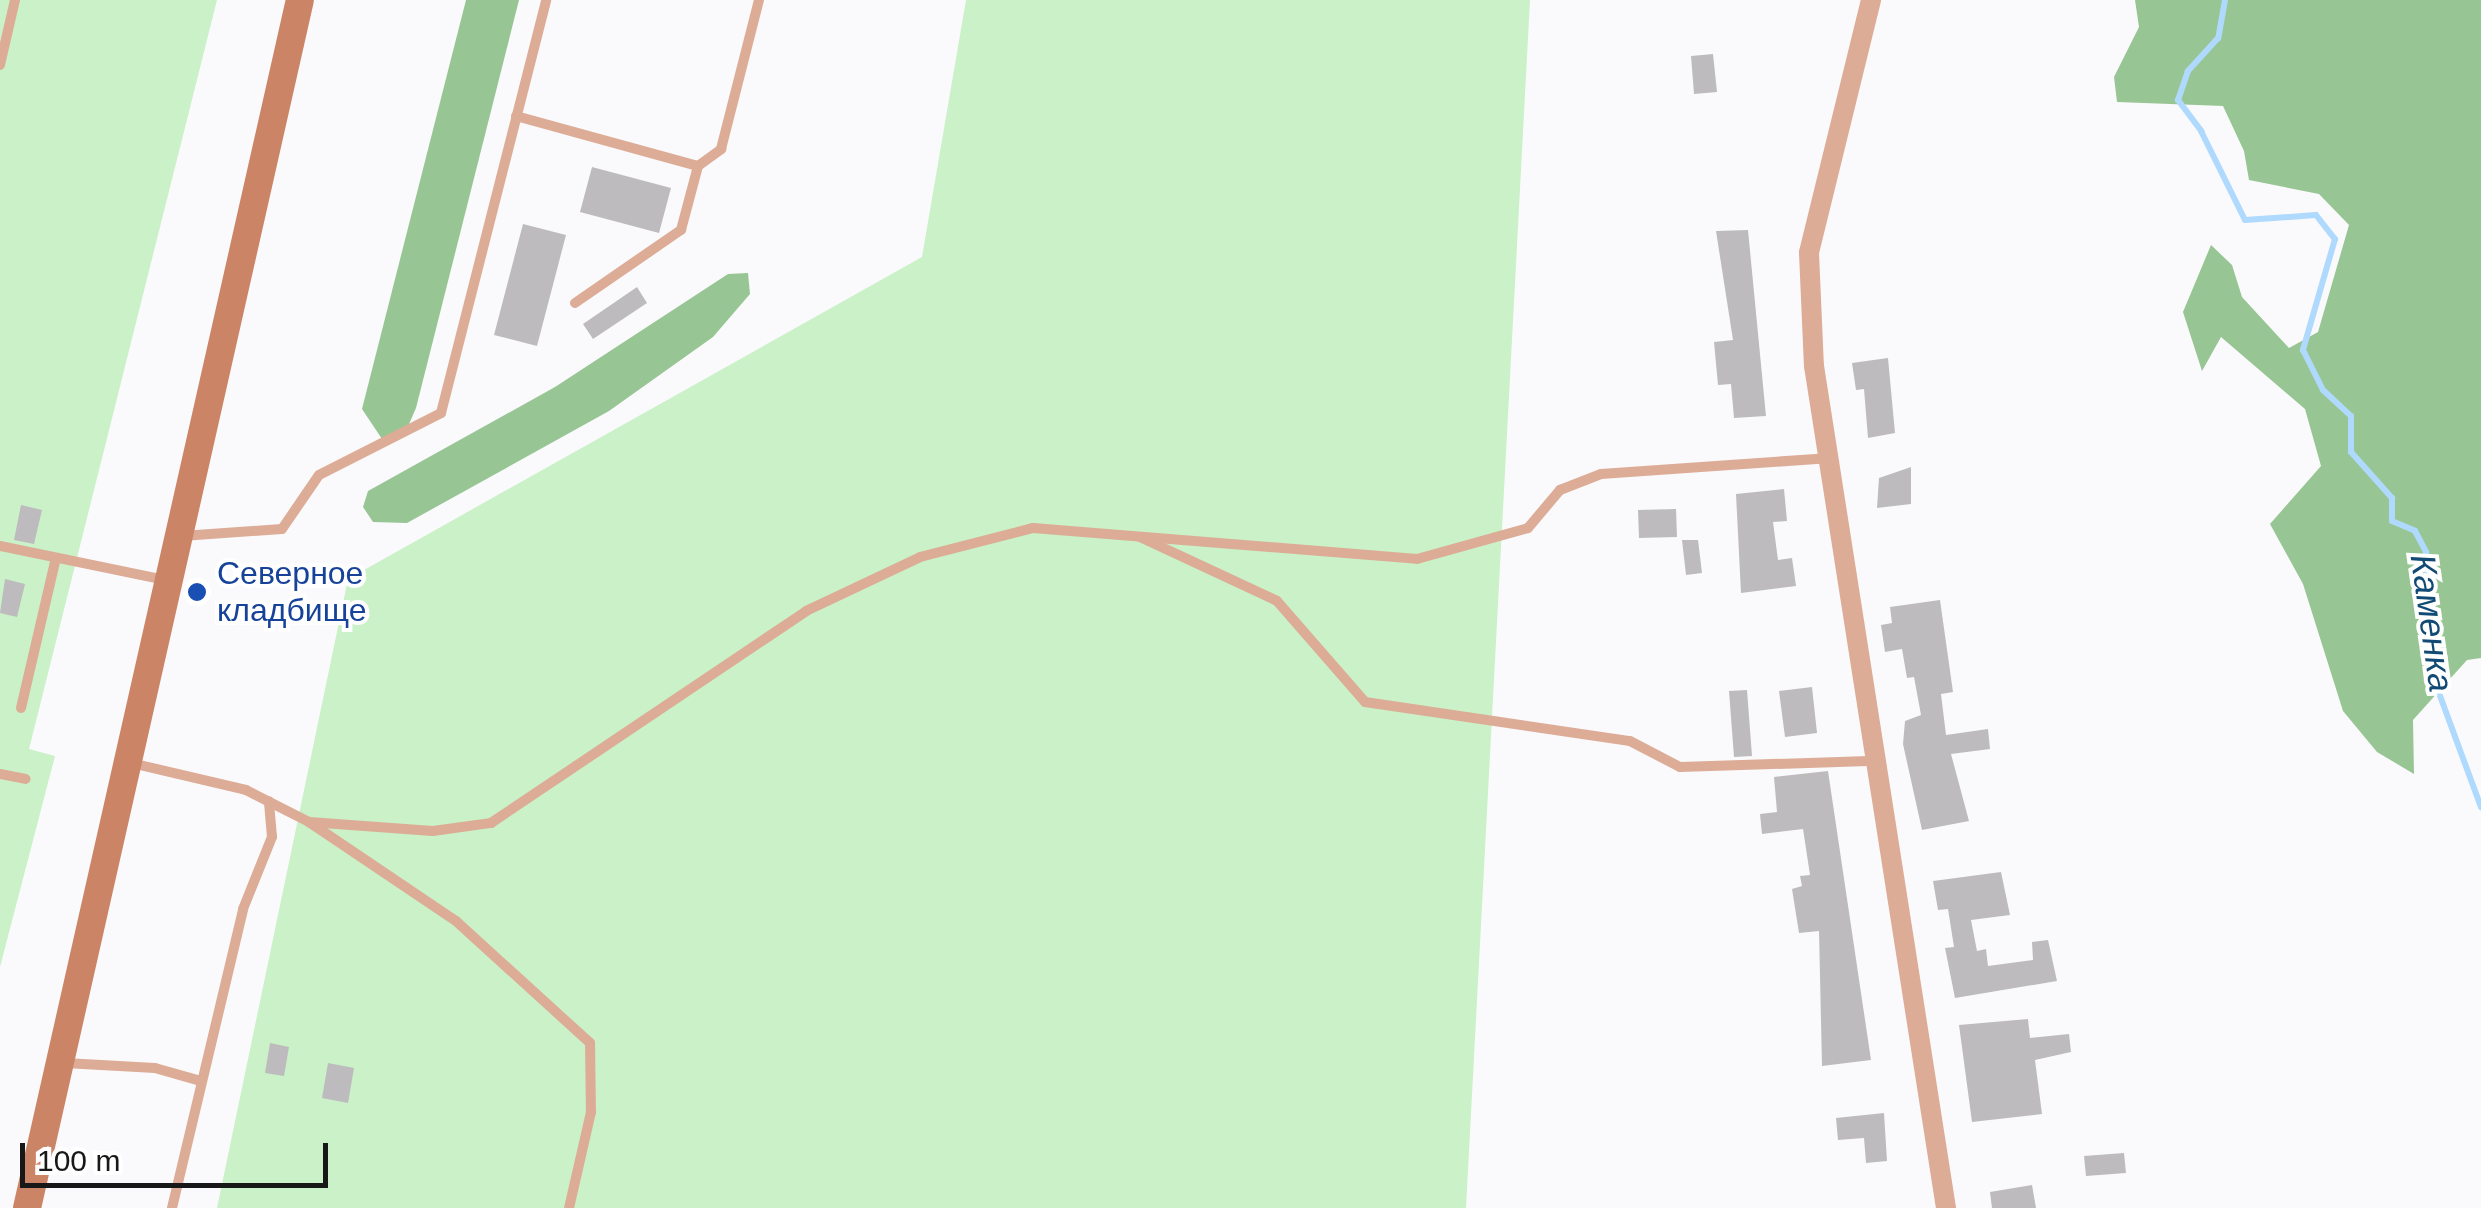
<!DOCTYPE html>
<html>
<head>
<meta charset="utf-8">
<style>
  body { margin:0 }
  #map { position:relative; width:2481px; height:1208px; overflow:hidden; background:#fafafc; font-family:Arial,sans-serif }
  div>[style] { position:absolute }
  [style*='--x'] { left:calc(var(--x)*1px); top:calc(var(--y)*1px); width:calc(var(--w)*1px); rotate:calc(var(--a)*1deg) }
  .green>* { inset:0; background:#caf1c7 }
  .forest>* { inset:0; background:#98c594 }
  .stream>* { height:6px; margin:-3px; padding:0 3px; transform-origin:3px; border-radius:3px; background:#b0d9fe }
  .building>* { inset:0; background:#bdbbbd }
  .lane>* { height:10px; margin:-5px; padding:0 5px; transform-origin:5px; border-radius:5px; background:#ddac97 }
  .street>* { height:20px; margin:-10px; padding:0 10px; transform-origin:10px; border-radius:10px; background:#ddac97 }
  .secondary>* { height:28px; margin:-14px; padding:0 14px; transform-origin:14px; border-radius:14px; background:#cb8465 }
  .dots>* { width:28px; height:28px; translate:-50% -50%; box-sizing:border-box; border:5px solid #fff; border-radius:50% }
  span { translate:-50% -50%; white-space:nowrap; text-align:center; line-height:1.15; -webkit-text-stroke:8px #fff; paint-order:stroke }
  .transit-label { font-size:32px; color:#164399 }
  .left { translate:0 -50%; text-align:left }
  .water-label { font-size:35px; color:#114b75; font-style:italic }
  .scale { position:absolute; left:20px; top:1143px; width:308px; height:45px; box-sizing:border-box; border:5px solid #181819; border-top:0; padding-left:12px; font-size:30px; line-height:35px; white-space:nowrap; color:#181819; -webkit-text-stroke:8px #fff; paint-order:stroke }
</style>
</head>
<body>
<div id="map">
  <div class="green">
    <i style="clip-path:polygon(0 0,217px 0,29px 749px,55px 756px,0 967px)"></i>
    <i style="clip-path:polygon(966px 0,1530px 0,1466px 1208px,217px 1208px,348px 579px,922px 257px)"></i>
  </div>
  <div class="forest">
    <i style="clip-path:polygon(466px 0,519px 0,416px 408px,403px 438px,382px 439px,362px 409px)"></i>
    <i style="clip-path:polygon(2135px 0,2481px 0,2481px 658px,2467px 660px,2413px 720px,2414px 774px,2377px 752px,2343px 711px,2303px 584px,2270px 524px,2321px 466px,2305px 409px,2221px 337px,2202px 371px,2183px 312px,2211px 245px,2232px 265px,2242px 297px,2289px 348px,2318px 332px,2349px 225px,2319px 194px,2249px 180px,2244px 151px,2223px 106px,2117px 102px,2114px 77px,2139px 27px)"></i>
    <i style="clip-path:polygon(748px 273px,750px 294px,713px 337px,609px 411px,407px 523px,373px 522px,363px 507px,368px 491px,555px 387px,728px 274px)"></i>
  </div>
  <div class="stream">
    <i style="--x:2225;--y:0;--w:39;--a:100"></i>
    <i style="--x:2218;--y:38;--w:45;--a:132.3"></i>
    <i style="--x:2188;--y:71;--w:31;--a:109"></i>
    <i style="--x:2178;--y:100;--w:39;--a:53"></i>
    <i style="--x:2201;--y:131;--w:99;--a:63.7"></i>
    <i style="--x:2245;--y:220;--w:71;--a:-4"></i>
    <i style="--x:2316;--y:215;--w:31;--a:52"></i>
    <i style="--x:2335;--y:239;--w:116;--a:106.1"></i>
    <i style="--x:2303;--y:350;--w:45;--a:63.4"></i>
    <i style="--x:2323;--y:390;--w:38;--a:43"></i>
    <i style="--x:2351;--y:416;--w:36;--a:90"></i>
    <i style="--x:2351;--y:452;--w:62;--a:48.3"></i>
    <i style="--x:2392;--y:498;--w:23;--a:90"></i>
    <i style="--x:2392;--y:521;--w:25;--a:23"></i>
    <i style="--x:2415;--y:531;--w:24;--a:62"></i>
    <i style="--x:2426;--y:552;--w:122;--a:87.2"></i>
    <i style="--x:2432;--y:674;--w:142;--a:69.8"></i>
  </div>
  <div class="building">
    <i style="clip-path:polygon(1713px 54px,1717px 92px,1694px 94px,1691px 56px)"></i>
    <i style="clip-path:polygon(592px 167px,671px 188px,659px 233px,580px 212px)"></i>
    <i style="clip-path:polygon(523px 224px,566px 235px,537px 346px,494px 335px)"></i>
    <i style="clip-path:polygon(1748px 230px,1766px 416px,1734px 418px,1731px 384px,1718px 385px,1714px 342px,1733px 340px,1716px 231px)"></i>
    <i style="clip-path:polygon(637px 287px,647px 303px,593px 339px,583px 324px)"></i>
    <i style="clip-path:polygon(1888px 358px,1895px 433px,1868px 438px,1864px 389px,1856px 390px,1852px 363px)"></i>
    <i style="clip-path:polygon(1911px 467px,1911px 504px,1877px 508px,1879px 478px)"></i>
    <i style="clip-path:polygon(1784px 489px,1787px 521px,1773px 522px,1778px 560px,1792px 558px,1796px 586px,1741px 593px,1736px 494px)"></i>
    <i style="clip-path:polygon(21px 505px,42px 510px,34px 544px,14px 540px)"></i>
    <i style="clip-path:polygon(1676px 509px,1677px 537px,1639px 538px,1638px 510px)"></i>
    <i style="clip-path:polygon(1682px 540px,1698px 540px,1702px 573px,1686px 575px)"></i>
    <i style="clip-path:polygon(5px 579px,25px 584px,17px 617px,0 613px)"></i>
    <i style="clip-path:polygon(1940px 600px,1953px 692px,1941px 694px,1946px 735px,1988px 729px,1990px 749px,1951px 754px,1969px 821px,1922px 830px,1903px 744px,1905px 721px,1921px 715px,1914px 677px,1907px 678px,1902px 649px,1885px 652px,1881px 625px,1892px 623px,1890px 607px)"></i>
    <i style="clip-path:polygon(1812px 687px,1817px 733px,1785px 737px,1779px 691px)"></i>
    <i style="clip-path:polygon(1747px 690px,1752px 756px,1734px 757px,1729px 691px)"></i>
    <i style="clip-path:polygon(1828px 771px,1871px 1060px,1822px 1066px,1819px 931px,1799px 933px,1792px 889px,1802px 886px,1800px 876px,1810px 875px,1803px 829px,1762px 834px,1760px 814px,1777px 812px,1774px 777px)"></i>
    <i style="clip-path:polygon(2001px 872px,2010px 915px,1971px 920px,1977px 951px,1986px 949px,1988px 966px,2033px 960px,2032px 942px,2048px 940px,2057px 981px,1955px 998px,1945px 948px,1954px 947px,1948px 909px,1938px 910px,1933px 881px)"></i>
    <i style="clip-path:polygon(2028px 1019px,2030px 1038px,2069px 1034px,2071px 1052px,2035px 1060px,2042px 1114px,1972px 1122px,1959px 1025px)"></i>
    <i style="clip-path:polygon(270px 1043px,289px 1047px,284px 1076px,265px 1073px)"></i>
    <i style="clip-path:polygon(328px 1063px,354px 1068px,348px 1103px,322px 1098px)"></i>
    <i style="clip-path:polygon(1884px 1113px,1887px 1161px,1866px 1163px,1864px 1138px,1838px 1140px,1836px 1118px)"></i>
    <i style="clip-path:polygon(2124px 1153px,2126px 1173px,2086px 1176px,2084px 1156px)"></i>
    <i style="clip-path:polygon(2032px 1185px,2036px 1208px,1992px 1208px,1990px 1192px)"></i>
  </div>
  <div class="lane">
    <i style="--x:0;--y:65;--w:67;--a:-77"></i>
    <i style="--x:516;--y:116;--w:189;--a:15.4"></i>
    <i style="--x:698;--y:166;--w:29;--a:-36"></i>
    <i style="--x:721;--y:149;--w:154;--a:-75.7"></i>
    <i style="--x:575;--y:303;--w:129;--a:-34.6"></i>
    <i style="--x:681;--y:230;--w:66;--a:-75.1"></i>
    <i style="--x:182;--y:536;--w:100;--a:-4"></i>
    <i style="--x:282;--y:529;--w:65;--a:-55.6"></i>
    <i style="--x:319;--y:475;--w:137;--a:-26.9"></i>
    <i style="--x:441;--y:413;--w:426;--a:-75.7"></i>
    <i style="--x:1140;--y:537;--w:151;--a:25"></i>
    <i style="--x:1277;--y:601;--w:134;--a:48.9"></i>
    <i style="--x:1365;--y:702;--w:268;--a:8.4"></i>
    <i style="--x:1630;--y:741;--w:56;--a:27.5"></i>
    <i style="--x:1680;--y:767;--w:196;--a:-1.8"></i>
    <i style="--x:0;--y:546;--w:168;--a:11.6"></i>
    <i style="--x:21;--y:708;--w:154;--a:-76.9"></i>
    <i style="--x:131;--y:763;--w:118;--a:13.2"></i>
    <i style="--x:246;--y:790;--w:71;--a:26.9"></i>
    <i style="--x:309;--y:822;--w:177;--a:34"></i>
    <i style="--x:456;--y:921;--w:181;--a:42.3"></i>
    <i style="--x:590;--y:1043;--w:69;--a:89.2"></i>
    <i style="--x:591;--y:1112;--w:98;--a:102.9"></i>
    <i style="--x:0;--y:774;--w:26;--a:11"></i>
    <i style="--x:309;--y:822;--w:124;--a:4.2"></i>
    <i style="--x:433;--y:831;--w:59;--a:-7.9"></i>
    <i style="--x:491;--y:823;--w:380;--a:-33.9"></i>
    <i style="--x:806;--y:611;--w:126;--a:-25.3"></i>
    <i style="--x:920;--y:557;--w:117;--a:-14.4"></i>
    <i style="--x:1033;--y:528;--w:385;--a:4.6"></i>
    <i style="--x:1417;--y:559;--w:115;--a:-15.6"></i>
    <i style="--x:1528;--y:528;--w:50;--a:-49.9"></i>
    <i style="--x:1560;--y:490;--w:44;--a:-21.3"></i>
    <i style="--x:1601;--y:474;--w:230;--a:-4"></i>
    <i style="--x:65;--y:1063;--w:90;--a:3.2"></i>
    <i style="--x:155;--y:1068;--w:48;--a:15.8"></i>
    <i style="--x:172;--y:1208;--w:307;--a:-76.6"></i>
    <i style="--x:243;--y:909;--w:78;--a:-68.1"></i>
    <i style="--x:272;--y:837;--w:36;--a:-95"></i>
  </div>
  <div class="street">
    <i style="--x:1871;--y:0;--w:260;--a:103.8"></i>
    <i style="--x:1809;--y:253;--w:113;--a:87.5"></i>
    <i style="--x:1814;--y:366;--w:852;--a:81.09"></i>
  </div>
  <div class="secondary">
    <i style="--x:27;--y:1208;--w:1238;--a:-77.27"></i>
  </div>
  <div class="dots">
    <i style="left:197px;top:592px;background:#1a4fb4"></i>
  </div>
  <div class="transit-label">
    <span class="left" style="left:217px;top:592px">Северное<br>кладбище</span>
  </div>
  <div class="water-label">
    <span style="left:2432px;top:623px;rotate:82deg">Каменка</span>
  </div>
  <div class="scale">100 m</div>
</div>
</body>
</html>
